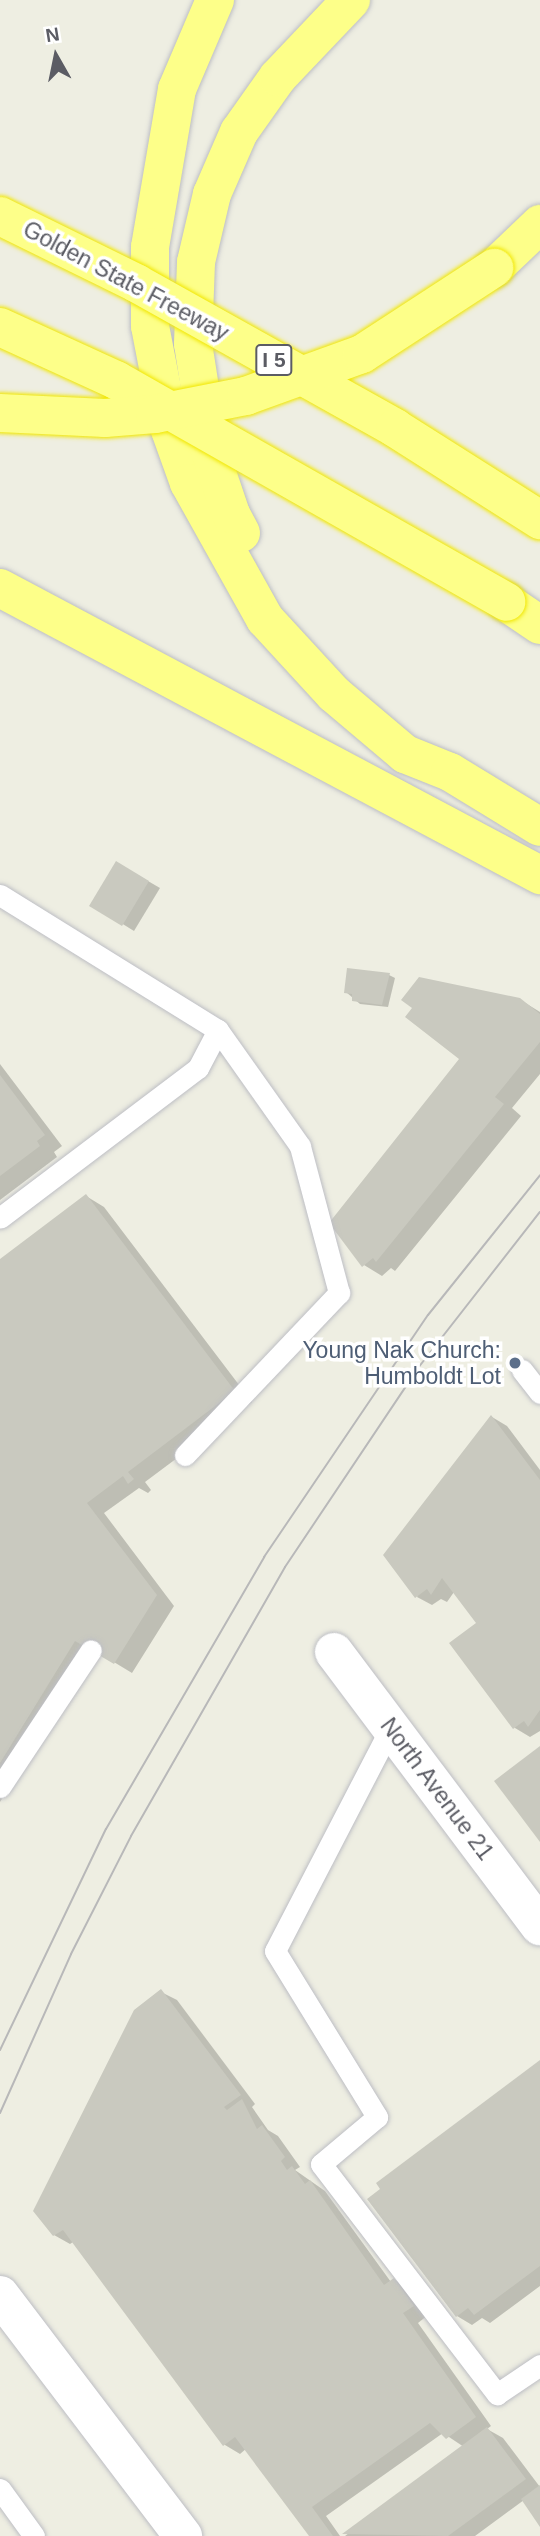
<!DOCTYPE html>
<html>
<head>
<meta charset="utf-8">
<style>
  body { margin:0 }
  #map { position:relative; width:540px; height:2536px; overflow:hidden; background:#eeeee2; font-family:Arial,sans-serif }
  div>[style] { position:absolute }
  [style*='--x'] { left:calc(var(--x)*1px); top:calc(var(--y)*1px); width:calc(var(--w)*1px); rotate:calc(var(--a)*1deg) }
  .shadow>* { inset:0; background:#0003 }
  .building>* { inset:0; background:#c9c9bf }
  .roads { filter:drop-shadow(0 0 2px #bdbec4) drop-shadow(0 0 2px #bdbec4) }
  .service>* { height:21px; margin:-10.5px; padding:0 10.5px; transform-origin:10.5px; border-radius:10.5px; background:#fff }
  .minor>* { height:38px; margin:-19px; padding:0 19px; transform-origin:19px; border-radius:19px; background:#fff }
  .secondary>* { height:38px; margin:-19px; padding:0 19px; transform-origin:19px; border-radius:19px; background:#fff }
  .motorway>* { height:38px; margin:-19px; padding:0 19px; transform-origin:19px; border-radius:19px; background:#fdff89 }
  .tram>* { height:2px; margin:-1px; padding:0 1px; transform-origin:1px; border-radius:1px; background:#b8b8b9 }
  .bridges { filter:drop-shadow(0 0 2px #f1e700) drop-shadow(0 0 2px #f1e700) }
  .motorway-bridge>* { height:38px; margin:-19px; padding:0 19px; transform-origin:19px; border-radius:19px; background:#fdff89 }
  .dots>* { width:19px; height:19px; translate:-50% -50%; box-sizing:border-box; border:4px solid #fff; border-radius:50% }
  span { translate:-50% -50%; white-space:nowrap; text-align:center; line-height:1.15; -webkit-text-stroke:7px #fff; paint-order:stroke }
  .shield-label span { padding:2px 5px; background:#fff; border:2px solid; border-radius:5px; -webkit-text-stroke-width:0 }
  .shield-label { font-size:21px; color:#5b5c64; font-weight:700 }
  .street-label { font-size:23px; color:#5b5c64 }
  .service-label { font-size:23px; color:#4e5e75 }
  .right { translate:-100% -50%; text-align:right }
  .north { position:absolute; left:21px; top:21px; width:70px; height:70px; -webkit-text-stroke:5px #fff; paint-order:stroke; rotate:351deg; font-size:19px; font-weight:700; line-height:28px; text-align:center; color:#5b5c64 }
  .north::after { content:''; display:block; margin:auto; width:24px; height:32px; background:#5b5c64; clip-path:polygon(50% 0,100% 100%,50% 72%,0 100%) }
</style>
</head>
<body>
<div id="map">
  <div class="shadow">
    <i style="clip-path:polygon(117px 863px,160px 888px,134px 931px,92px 905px)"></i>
    <i style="clip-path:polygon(389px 975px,395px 978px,388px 1007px,360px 1004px,346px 992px)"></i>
    <i style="clip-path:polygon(519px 999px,540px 1012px,540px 1074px,512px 1108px,521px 1116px,395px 1271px,391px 1268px,382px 1276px,364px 1265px)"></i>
    <i style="clip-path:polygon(0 1064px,62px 1146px,54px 1152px,57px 1157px,0 1200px)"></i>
    <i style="clip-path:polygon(86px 1196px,104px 1207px,252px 1402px,145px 1482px,151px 1490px,148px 1493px,139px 1488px,104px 1513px,174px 1606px,132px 1673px,94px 1650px,0 1802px,0 1261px)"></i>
    <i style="clip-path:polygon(492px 1417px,507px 1426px,540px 1470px,540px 1731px,530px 1737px,515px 1728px,478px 1623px,454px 1592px,447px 1602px,441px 1599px,432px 1605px,417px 1597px)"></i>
    <i style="clip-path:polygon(161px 1992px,177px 2000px,255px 2104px,252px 2107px,268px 2130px,278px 2136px,300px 2167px,295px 2170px,325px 2191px,391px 2282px,395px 2280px,410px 2289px,428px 2315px,418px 2323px,491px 2426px,487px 2429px,503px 2438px,540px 2487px,540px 2524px,524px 2500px,475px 2536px,345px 2536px,464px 2447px,443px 2433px,326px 2516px,340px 2536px,312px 2536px,247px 2448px,240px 2454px,225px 2445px,73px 2242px,70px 2244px,54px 2235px)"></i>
    <i style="clip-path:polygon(540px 2062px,540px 2286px,490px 2323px,482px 2318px,472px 2325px,457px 2316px)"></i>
  </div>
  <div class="building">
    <i style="clip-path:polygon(116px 861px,149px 881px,122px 926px,89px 906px)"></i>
    <i style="clip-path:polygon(347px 968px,390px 973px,382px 1005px,352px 1001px,352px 994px,344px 993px)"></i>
    <i style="clip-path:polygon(419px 977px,520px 998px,540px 1014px,540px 1042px,495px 1097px,504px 1104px,376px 1262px,373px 1258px,362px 1267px,329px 1223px,459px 1059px,405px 1017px,412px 1008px,401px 1000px)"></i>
    <i style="clip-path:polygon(0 1075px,45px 1135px,37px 1141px,40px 1146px,0 1176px)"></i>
    <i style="clip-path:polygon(86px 1194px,235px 1391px,128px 1472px,134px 1479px,128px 1484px,123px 1476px,87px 1503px,157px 1595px,114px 1664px,75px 1641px,0 1763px,0 1259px)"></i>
    <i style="clip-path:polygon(491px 1415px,540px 1480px,540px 1710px,528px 1727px,524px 1721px,513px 1729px,449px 1643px,476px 1623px,442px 1578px,431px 1595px,427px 1589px,415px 1598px,383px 1555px)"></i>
    <i style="clip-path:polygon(540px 1746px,540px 1842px,494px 1781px)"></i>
    <i style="clip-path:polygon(161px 1989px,241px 2095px,224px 2107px,227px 2110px,242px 2099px,257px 2129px,262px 2125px,285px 2157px,281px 2161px,287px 2170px,292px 2166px,305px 2184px,310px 2180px,384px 2285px,394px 2278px,414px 2306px,403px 2313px,476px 2417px,446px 2439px,430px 2423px,312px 2507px,333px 2536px,309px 2536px,235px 2437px,223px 2446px,63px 2230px,53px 2236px,33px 2211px,134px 2010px)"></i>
    <i style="clip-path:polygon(540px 2060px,540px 2266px,474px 2315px,468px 2308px,456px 2317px,367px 2199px,380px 2189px,376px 2183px)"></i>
    <i style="clip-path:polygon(487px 2427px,526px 2479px,448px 2536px,342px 2534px)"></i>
    <i style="clip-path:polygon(540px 2485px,540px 2527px,521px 2499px)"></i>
  </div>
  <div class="roads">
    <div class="service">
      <i style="--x:0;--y:895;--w:256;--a:31.8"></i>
      <i style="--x:218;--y:1030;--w:43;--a:117.8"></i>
      <i style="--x:198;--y:1068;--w:248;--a:142.9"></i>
      <i style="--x:522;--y:1370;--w:29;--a:52"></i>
      <i style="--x:185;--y:1455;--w:224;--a:-46.5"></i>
      <i style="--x:339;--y:1293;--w:152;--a:-104.9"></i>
      <i style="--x:300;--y:1146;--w:142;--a:-125.3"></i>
      <i style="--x:391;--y:1727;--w:252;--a:117.4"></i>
      <i style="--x:275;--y:1951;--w:195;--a:58.4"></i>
      <i style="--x:377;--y:2117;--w:73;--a:140"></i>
      <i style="--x:321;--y:2164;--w:290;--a:52.6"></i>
      <i style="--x:497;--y:2394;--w:52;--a:-34"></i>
      <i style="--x:0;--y:1787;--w:164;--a:-56.4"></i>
      <i style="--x:0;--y:2489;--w:58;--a:54.1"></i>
    </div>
    <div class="minor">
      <i style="--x:334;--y:1652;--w:343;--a:53.1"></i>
    </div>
    <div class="secondary">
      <i style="--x:0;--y:2295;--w:303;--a:52.8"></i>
    </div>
    <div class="motorway">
      <i style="--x:215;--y:0;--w:97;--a:113.1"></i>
      <i style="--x:177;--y:89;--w:160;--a:99.7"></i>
      <i style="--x:150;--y:247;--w:79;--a:90"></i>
      <i style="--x:150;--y:326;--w:106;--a:79.1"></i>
      <i style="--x:170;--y:430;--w:56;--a:70.3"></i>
      <i style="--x:189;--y:483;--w:156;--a:60.8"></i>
      <i style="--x:265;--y:619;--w:102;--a:47.4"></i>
      <i style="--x:334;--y:694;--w:93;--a:40.2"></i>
      <i style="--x:405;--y:754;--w:48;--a:21.8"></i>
      <i style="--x:450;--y:772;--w:105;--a:31.4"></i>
      <i style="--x:494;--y:268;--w:64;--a:-43.7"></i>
      <i style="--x:241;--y:533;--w:21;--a:-118"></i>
      <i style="--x:231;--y:514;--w:65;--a:-108.7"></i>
      <i style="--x:210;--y:452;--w:109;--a:-98.9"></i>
      <i style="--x:193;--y:344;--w:82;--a:-87.9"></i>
      <i style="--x:196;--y:262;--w:70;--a:-76.8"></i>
      <i style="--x:212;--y:194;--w:68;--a:-66.5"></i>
      <i style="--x:239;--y:132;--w:67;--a:-54.7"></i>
      <i style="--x:278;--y:77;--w:106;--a:-46.5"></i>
      <i style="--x:0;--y:588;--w:612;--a:27.99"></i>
      <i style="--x:506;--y:602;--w:41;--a:34.1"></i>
    </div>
  </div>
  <div class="tram">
    <i style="--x:0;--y:2050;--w:245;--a:-64.4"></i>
    <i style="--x:106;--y:1829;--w:315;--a:-59.8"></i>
    <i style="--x:264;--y:1557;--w:292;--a:-55.9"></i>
    <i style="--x:428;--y:1315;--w:179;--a:-51.3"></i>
    <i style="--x:0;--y:2113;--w:174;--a:-65.9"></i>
    <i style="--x:71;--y:1954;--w:132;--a:-63"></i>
    <i style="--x:131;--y:1836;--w:310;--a:-60.2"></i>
    <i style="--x:285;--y:1567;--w:239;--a:-56.2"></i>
    <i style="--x:418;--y:1368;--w:198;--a:-52"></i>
  </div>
  <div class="bridges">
    <div class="motorway-bridge">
      <i style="--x:0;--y:216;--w:152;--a:26.2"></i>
      <i style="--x:136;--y:283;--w:297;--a:29.2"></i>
      <i style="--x:395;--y:428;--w:172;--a:32.4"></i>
      <i style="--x:0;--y:327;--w:128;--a:24.6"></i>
      <i style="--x:116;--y:380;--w:449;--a:29.6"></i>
      <i style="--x:0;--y:413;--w:105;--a:2.7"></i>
      <i style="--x:105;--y:418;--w:50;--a:-4.6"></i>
      <i style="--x:155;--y:414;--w:93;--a:-11.2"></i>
      <i style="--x:246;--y:396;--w:123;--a:-19.9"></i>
      <i style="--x:362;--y:354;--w:158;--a:-33.1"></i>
    </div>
  </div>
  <div class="dots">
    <i style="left:515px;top:1363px;background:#5c6f8a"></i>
  </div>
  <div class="shield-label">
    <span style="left:274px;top:360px">I 5</span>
  </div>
  <div class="street-label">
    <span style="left:126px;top:281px;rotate:28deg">Golden State Freeway</span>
    <span style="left:437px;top:1789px;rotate:53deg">North Avenue 21</span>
  </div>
  <div class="service-label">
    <span class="right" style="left:501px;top:1363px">Young Nak Church:<br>Humboldt Lot</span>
  </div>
  <div class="north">N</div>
</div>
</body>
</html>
